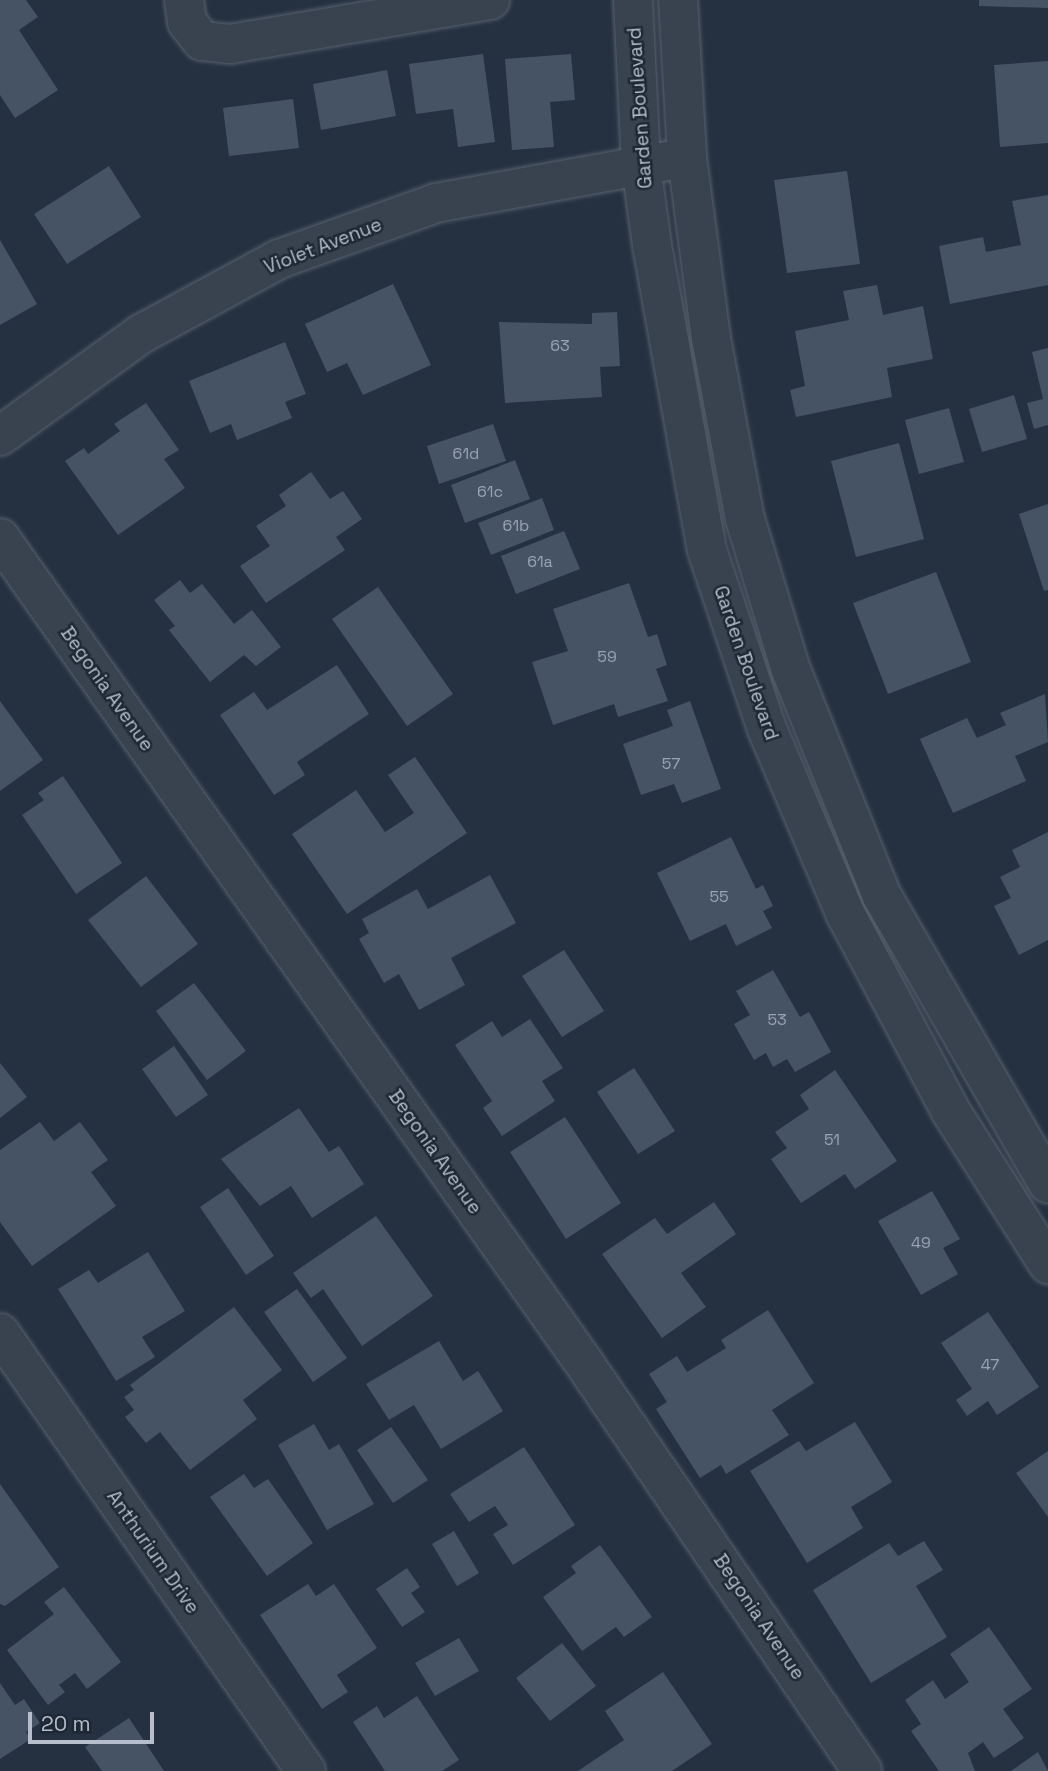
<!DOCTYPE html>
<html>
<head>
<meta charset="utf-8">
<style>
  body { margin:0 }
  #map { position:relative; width:1048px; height:1771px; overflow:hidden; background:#253140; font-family:"Space Grotesk",sans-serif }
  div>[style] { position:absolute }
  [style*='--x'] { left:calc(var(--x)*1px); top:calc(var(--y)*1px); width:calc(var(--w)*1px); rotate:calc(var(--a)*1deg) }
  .building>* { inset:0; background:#465364 }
  .roads { filter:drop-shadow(0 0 2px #57616e) drop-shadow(0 0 2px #57616e) }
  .minor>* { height:38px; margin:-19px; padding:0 19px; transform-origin:19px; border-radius:19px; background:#394350 }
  span { translate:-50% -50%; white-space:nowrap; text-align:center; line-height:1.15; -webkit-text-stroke:5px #1e2835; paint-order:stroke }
  .number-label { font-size:16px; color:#9aa3b1 }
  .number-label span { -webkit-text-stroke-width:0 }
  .street-label { font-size:19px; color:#b6becb }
  .scale { position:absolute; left:28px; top:1712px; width:126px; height:32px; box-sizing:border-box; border:4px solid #b6becb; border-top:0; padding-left:9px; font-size:21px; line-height:24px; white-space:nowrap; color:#b6becb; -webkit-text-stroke:5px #1e2835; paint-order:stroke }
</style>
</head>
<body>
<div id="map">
  <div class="building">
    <i style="clip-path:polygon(0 0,26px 0,38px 17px,19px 30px,58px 90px,15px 118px,0 95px)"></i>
    <i style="clip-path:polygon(979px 0,1048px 0,1048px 8px,979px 6px)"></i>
    <i style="clip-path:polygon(483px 54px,495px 142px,458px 147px,453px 109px,416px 114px,409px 64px)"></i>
    <i style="clip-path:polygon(571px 54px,575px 100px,550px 102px,554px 147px,512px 150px,505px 59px)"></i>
    <i style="clip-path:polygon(1048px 61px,1048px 143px,1000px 147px,994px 65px)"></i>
    <i style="clip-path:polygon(387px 70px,396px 116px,321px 130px,313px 84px)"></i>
    <i style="clip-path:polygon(293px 99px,299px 148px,229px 156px,223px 108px)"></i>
    <i style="clip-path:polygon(109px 166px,141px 217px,67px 264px,34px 214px)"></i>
    <i style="clip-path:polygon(847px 171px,860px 264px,787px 273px,774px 180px)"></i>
    <i style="clip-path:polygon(1048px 195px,1048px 285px,950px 304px,939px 246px,983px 237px,986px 252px,1021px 245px,1012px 201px)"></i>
    <i style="clip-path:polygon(0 240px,37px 304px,0 325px)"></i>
    <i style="clip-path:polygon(393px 284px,431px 365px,363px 395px,347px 363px,327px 372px,305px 324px)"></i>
    <i style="clip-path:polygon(877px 285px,883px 315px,923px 306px,933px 359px,887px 368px,892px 397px,796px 417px,790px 390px,805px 386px,795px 331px,849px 320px,843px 291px)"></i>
    <i style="clip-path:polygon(617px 312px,620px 366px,600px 367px,602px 397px,505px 403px,499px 322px,592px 324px,592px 313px)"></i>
    <i style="clip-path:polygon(285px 342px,306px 394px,285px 402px,292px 418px,237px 440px,231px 424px,210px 433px,189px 381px)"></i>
    <i style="clip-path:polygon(1048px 348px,1048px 425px,1034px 429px,1027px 403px,1043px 399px,1032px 352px)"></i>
    <i style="clip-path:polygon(1014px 395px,1027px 439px,982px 452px,969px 409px)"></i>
    <i style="clip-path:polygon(146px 403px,179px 450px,164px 459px,185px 488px,118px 535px,65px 461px,84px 448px,88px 454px,120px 431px,114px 424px)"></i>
    <i style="clip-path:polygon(949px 408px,964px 462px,919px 474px,905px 420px)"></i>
    <i style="clip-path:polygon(493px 424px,506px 461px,439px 484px,427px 446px)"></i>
    <i style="clip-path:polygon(899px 443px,924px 539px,856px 557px,831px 461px)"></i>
    <i style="clip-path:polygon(515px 460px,530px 499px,465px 523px,451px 485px)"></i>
    <i style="clip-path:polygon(311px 472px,330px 499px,343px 491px,362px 519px,336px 537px,345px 550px,266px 603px,240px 566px,270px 546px,256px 526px,286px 506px,279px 495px)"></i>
    <i style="clip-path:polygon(542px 498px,554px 530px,491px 555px,478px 523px)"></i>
    <i style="clip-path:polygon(1048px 504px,1048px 590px,1044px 591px,1019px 514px)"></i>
    <i style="clip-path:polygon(564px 531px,580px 569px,516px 594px,501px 556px)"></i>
    <i style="clip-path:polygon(936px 572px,971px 662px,888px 694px,853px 603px)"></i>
    <i style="clip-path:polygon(180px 580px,190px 593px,202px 584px,234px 624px,252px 610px,281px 647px,256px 666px,244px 655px,210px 682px,169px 630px,175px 626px,154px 600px)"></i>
    <i style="clip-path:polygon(629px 583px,648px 637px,657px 634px,667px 665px,656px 669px,668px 701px,618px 717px,614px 704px,553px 725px,532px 662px,568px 651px,553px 609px)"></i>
    <i style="clip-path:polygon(378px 587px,453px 694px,407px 726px,332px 619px)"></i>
    <i style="clip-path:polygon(337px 665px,369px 714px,297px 762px,305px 775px,274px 795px,220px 715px,254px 692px,267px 710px)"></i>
    <i style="clip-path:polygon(1045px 694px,1048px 742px,1015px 756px,1026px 781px,953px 813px,920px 739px,967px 718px,977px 738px,1006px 725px,1000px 713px)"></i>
    <i style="clip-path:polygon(0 701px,43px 760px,0 791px)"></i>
    <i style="clip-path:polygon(690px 701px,721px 789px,682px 803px,674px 784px,641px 795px,623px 744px,673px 726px,667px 710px)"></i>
    <i style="clip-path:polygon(415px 757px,467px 833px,347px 914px,292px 834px,356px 790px,385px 832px,414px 813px,388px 775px)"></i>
    <i style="clip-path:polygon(63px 776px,122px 863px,76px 894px,22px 815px,44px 800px,38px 793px)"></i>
    <i style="clip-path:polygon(1048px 832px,1048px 940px,1019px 955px,994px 906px,1011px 898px,1000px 877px,1020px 867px,1012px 850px)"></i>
    <i style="clip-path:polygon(731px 837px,756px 889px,763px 885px,773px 906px,763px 911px,772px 928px,736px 946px,726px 924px,690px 941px,657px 873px)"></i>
    <i style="clip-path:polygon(490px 875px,516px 923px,451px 958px,465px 985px,419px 1010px,399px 974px,384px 983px,359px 939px,369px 933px,362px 919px,417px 889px,428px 909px)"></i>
    <i style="clip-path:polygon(146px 876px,198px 944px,141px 987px,88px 920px)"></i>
    <i style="clip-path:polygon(564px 950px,604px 1011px,562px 1037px,522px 976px)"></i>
    <i style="clip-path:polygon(773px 970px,800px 1017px,809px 1012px,831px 1052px,795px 1072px,787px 1059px,773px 1067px,766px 1053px,754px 1060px,734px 1024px,750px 1015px,736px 991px)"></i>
    <i style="clip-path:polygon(194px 983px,246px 1051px,207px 1080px,156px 1011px)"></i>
    <i style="clip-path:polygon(530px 1019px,563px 1068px,542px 1081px,555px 1101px,502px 1136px,483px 1108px,492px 1101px,455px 1045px,492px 1021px,502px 1037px)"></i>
    <i style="clip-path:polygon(174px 1046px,208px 1095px,176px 1117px,142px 1069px)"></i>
    <i style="clip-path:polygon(0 1063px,27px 1097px,0 1118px)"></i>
    <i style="clip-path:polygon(634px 1068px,675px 1131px,638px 1154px,597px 1092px)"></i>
    <i style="clip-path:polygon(835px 1070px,897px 1161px,855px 1189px,845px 1174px,801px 1203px,771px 1159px,787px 1148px,775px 1132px,809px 1109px,800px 1095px)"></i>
    <i style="clip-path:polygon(299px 1108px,329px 1152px,339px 1146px,364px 1184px,312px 1218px,291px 1186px,260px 1206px,221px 1159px)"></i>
    <i style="clip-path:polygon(565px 1117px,621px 1203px,566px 1239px,510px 1152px)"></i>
    <i style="clip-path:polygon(40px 1122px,54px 1141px,80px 1122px,108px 1160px,91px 1172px,116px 1206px,32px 1266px,0 1222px,0 1150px)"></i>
    <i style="clip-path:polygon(228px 1188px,274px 1256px,246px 1275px,200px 1207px)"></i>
    <i style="clip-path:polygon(932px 1191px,960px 1239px,943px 1248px,958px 1274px,921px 1295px,878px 1221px)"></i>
    <i style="clip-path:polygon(714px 1202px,736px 1234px,681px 1273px,706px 1307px,662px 1338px,602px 1254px,655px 1218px,667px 1234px)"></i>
    <i style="clip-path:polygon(376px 1216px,433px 1296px,362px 1346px,323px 1289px,311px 1298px,293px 1273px)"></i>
    <i style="clip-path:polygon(148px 1252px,185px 1311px,142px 1337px,155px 1357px,116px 1381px,58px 1289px,89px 1270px,98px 1283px)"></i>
    <i style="clip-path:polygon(297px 1289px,347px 1358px,313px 1382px,264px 1312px)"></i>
    <i style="clip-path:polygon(234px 1307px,282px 1370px,243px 1400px,257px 1419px,190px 1470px,160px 1432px,146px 1443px,125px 1417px,134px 1410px,124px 1397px,134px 1390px,130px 1385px)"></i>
    <i style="clip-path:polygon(768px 1310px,814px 1383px,772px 1410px,789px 1435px,726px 1474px,721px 1465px,700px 1478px,656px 1409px,667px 1402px,649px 1374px,677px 1356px,687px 1372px,726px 1348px,721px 1340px)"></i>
    <i style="clip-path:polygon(988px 1312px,1039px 1387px,997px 1415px,988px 1401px,967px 1416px,956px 1400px,972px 1389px,941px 1343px)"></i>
    <i style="clip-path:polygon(439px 1341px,463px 1381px,478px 1371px,503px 1411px,441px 1449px,414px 1405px,389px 1420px,366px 1384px)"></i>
    <i style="clip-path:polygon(855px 1422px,892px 1482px,851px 1507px,863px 1528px,807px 1563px,750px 1471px,799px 1441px,806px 1451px)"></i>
    <i style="clip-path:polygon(314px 1424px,329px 1450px,339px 1444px,374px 1504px,327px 1530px,278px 1445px)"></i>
    <i style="clip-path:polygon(391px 1427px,428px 1480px,393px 1503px,357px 1450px)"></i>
    <i style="clip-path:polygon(524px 1447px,575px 1525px,513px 1565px,493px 1534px,508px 1525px,495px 1506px,469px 1522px,450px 1494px)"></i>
    <i style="clip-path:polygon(1048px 1451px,1048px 1517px,1016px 1473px)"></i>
    <i style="clip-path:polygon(244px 1474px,254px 1488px,268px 1479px,313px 1543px,267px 1576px,210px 1497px)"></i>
    <i style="clip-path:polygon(0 1484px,59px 1567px,5px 1606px,0 1604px)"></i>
    <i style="clip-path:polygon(454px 1531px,479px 1573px,457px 1586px,432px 1544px)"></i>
    <i style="clip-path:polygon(924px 1541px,943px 1570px,916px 1586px,947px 1637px,871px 1683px,813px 1590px,889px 1543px,898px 1556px)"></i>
    <i style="clip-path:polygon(600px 1545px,652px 1617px,624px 1637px,616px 1627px,582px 1651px,543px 1597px,576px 1573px,571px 1566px)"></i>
    <i style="clip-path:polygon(407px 1568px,420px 1587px,411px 1593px,425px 1612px,402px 1627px,376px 1589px)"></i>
    <i style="clip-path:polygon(308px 1584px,316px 1596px,334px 1584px,377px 1648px,337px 1675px,348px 1692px,322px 1709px,260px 1615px)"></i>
    <i style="clip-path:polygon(64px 1587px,121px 1662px,87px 1689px,75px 1673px,59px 1685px,65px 1692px,48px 1705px,7px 1650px,54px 1614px,44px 1602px)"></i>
    <i style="clip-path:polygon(989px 1627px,1032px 1689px,1003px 1709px,1024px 1738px,994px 1758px,983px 1742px,968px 1753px,975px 1771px,939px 1771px,911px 1731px,921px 1724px,905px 1700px,933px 1680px,945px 1699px,969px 1682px,950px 1654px)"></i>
    <i style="clip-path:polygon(459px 1638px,479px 1671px,435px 1696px,415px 1663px)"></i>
    <i style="clip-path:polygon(562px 1643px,596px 1686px,550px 1721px,516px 1678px)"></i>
    <i style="clip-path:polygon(663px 1672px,712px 1744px,672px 1771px,578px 1771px,624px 1740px,605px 1711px)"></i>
    <i style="clip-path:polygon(0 1683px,15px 1705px,24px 1699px,40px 1723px,26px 1732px,31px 1739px,0 1759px)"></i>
    <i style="clip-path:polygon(417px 1696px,459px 1760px,442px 1771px,385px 1771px,353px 1722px,377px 1706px,384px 1718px)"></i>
    <i style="clip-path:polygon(129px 1718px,164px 1771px,102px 1771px,85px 1747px)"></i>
    <i style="clip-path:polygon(1038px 1752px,1048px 1771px,1011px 1771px)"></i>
  </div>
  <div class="roads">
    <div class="minor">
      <i style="--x:184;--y:0;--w:22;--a:82"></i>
      <i style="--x:187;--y:22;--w:24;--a:52"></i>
      <i style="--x:202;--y:41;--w:28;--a:6"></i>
      <i style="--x:230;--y:44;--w:264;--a:-9.6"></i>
      <i style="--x:633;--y:0;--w:165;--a:87.2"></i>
      <i style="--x:641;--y:165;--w:81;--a:82.2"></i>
      <i style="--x:652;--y:245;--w:310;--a:79.8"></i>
      <i style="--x:707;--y:550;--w:189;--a:71.5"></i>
      <i style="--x:767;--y:729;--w:200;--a:67"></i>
      <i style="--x:845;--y:913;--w:223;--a:61.9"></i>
      <i style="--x:950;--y:1110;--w:183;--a:57.5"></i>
      <i style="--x:678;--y:0;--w:158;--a:86.7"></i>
      <i style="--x:687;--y:158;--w:182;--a:82.4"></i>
      <i style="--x:711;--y:338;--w:184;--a:79.4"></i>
      <i style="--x:745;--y:519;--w:158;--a:73.1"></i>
      <i style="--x:791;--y:670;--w:244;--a:68.1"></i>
      <i style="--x:882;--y:896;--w:332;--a:60"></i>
      <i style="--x:0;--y:436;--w:174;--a:-35.9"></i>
      <i style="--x:141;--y:334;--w:157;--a:-28.5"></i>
      <i style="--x:279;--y:259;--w:167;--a:-19.6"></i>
      <i style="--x:436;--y:203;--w:235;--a:-10.3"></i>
      <i style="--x:0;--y:538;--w:1007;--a:54.7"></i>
      <i style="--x:582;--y:1360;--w:497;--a:55.7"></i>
      <i style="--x:0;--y:1333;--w:534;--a:55.06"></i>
    </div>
  </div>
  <div class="number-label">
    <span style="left:560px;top:346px">63</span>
    <span style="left:466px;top:454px">61d</span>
    <span style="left:490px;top:492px">61c</span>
    <span style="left:516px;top:526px">61b</span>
    <span style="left:540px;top:562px">61a</span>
    <span style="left:607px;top:657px">59</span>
    <span style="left:671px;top:764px">57</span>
    <span style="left:719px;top:897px">55</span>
    <span style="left:777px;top:1020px">53</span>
    <span style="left:832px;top:1140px">51</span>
    <span style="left:921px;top:1243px">49</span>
    <span style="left:990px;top:1365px">47</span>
  </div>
  <div class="street-label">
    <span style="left:640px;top:108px;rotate:-94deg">Garden Boulevard</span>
    <span style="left:323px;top:246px;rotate:-21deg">Violet Avenue</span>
    <span style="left:746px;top:663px;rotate:71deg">Garden Boulevard</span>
    <span style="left:107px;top:689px;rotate:55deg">Begonia Avenue</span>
    <span style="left:435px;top:1152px;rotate:55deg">Begonia Avenue</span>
    <span style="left:153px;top:1552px;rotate:55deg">Anthurium Drive</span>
    <span style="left:759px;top:1617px;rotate:56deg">Begonia Avenue</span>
  </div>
  <div class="scale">20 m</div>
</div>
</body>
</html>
